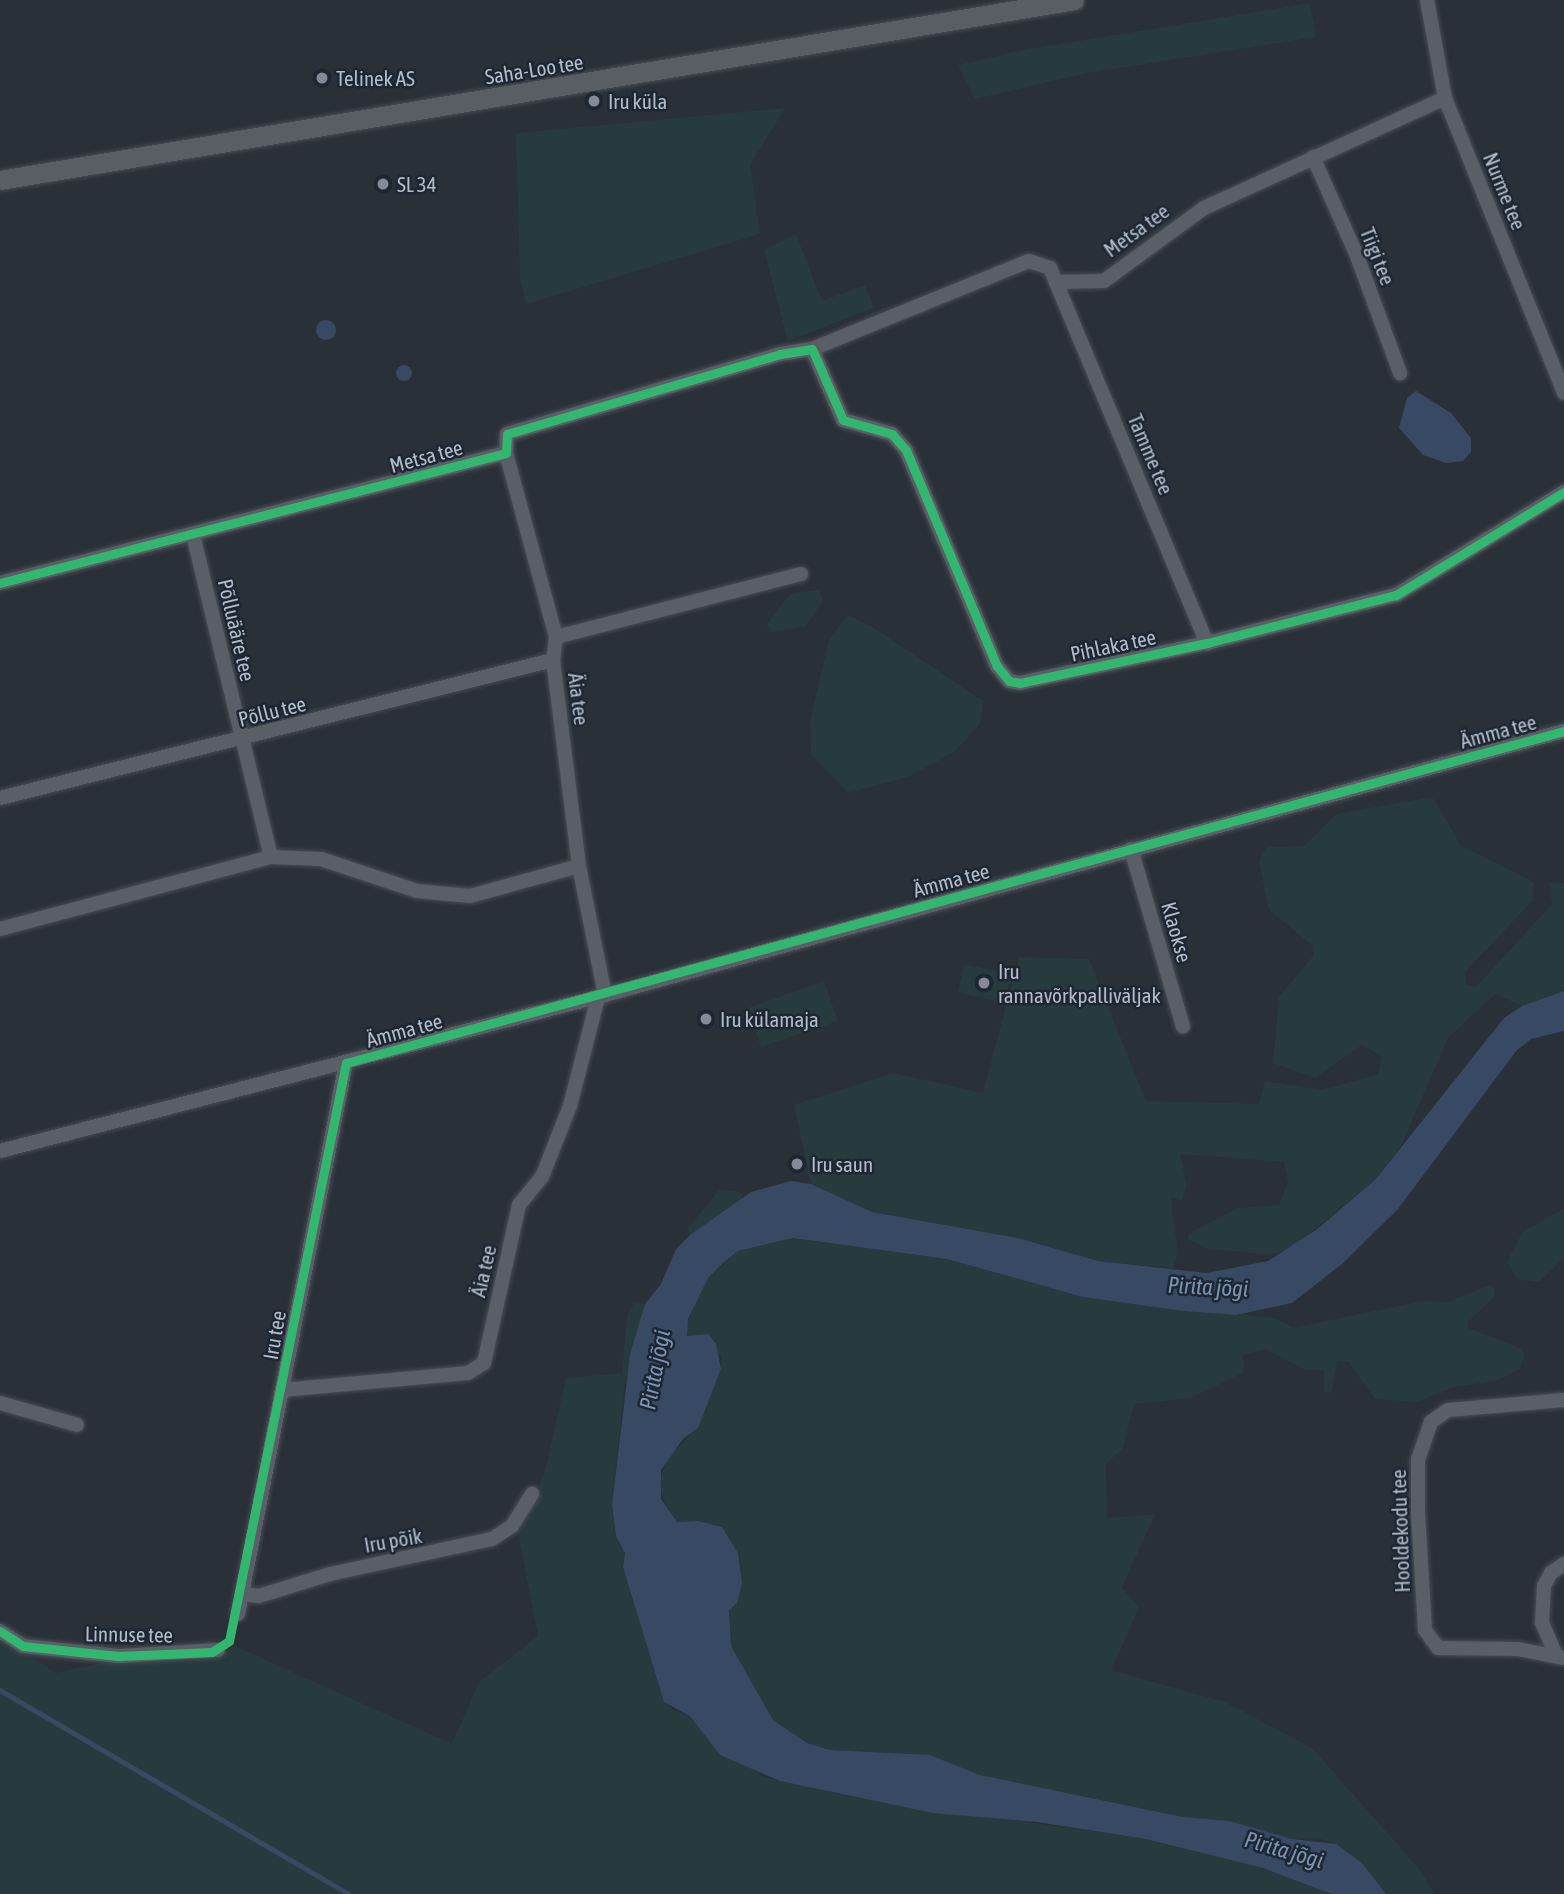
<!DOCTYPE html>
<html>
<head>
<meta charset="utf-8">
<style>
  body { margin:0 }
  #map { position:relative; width:1564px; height:1894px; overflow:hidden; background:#2a3038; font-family:"Asap Condensed",sans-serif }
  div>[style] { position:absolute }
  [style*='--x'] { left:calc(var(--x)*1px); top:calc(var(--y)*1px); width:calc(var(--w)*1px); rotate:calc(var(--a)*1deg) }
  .green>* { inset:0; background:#273a3e }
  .water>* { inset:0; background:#384963 }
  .round { border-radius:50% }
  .stream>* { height:4.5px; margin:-2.25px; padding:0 2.25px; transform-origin:2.25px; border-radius:2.25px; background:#384963 }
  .roads { filter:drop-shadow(0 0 2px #484c53) drop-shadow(0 0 2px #484c53) }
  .street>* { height:14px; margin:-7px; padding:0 7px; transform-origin:7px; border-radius:7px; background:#5a5e66 }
  .secondary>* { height:19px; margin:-9.5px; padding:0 9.5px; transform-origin:9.5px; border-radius:9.5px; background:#595d64 }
  .cycleway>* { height:9px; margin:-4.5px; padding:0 4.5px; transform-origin:4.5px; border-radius:4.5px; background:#33b770 }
  .dots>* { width:19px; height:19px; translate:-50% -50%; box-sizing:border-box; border:4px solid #1d2633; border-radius:50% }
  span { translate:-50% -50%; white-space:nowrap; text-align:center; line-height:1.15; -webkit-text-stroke:5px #1d2633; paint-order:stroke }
  .street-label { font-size:21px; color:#b4bcc9 }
  .poi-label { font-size:21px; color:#b4bcc9 }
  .left { translate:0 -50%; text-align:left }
  .water-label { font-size:23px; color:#7c92b1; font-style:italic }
</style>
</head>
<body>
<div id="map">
  <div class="green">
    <i style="clip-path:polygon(1310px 3px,1316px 37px,1088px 73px,975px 99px,958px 65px,1024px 50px)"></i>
    <i style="clip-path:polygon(785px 108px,750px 165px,760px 234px,526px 304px,520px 277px,516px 133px)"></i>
    <i style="clip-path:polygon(796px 234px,822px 301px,865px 285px,874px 308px,788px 341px,764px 250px)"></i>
    <i style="clip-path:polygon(819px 590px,823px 601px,805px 627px,772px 632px,767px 624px,790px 594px)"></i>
    <i style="clip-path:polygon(847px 615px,871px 626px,983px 701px,980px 724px,954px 752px,908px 777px,848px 793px,811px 755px,810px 721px,829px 640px)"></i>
    <i style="clip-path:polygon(1425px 798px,1434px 799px,1461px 846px,1534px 882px,1533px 900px,1465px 972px,1467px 985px,1476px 987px,1552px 904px,1549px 882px,1564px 883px,1564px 991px,1522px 1006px,1495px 994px,1448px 1038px,1401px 1146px,1376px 1179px,1290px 1249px,1267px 1255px,1205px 1248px,1188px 1239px,1188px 1234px,1238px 1208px,1279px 1205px,1288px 1182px,1284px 1162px,1180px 1154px,1187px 1186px,1182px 1200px,1171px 1198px,1178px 1253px,1173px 1268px,1098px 1261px,1018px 1238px,872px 1212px,811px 1184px,794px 1105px,893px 1073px,983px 1093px,1019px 957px,1089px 959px,1146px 1101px,1259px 1104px,1265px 1081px,1321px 1090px,1378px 1074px,1382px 1056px,1362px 1045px,1315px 1078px,1273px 1063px,1279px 997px,1313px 956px,1313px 946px,1269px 910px,1259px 861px,1267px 847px,1304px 846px,1337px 814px)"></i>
    <i style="clip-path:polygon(964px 964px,1011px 974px,1004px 1003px,958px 992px)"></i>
    <i style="clip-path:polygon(824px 981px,838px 1021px,761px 1047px,748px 1008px)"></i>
    <i style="clip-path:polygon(719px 1190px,741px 1192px,744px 1199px,690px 1235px,688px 1228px)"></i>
    <i style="clip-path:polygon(1564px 1208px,1564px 1258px,1539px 1282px,1517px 1279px,1507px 1262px,1522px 1233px)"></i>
    <i style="clip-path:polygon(793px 1238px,947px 1259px,1083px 1297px,1275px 1318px,1293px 1328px,1422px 1301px,1448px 1302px,1490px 1285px,1494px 1288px,1494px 1297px,1468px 1322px,1468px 1328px,1523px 1349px,1524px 1357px,1520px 1369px,1496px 1381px,1453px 1387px,1417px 1402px,1375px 1399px,1349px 1362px,1337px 1361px,1332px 1392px,1324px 1393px,1324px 1370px,1306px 1370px,1266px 1349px,1243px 1355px,1244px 1372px,1191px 1398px,1134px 1404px,1123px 1448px,1106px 1464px,1107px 1518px,1155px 1514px,1122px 1587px,1139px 1608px,1111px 1670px,1225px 1702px,1312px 1748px,1422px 1872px,1434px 1894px,1386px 1894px,1336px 1844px,1317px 1838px,1292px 1839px,1230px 1821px,1183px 1817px,980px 1775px,930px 1755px,830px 1750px,807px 1743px,773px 1720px,731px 1646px,729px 1610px,742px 1567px,738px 1553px,722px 1527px,698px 1521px,677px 1522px,670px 1517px,658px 1483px,669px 1457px,698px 1427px,721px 1369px,721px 1356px,698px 1335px,687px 1336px,685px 1332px,695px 1300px,708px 1278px,738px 1251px)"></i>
    <i style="clip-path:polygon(634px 1303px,645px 1304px,625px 1381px,612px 1505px,616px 1536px,625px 1553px,623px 1567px,664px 1702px,673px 1710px,690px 1716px,761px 1776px,857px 1798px,1146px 1839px,1263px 1868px,1332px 1894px,0 1894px,0 1636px,56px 1673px,102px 1663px,213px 1657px,235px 1646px,452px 1744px,479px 1682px,538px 1636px,518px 1532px,545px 1472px,566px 1378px,622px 1373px,627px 1316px)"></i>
  </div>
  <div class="water">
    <i class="round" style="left:316px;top:320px;width:20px;height:20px"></i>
    <i class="round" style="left:396px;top:365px;width:16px;height:16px"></i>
    <i style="clip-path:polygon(1416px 391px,1451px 413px,1471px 438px,1471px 452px,1463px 461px,1446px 463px,1423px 455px,1399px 428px,1407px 398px)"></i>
    <i style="clip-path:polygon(1564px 991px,1564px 1031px,1531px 1039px,1517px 1050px,1398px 1209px,1342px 1264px,1292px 1303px,1236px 1315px,1184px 1311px,1083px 1297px,947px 1259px,793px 1238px,738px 1251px,723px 1263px,708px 1278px,688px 1319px,687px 1336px,708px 1334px,716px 1344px,721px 1369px,698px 1428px,683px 1439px,661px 1470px,661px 1499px,677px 1522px,698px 1521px,722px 1527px,738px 1553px,742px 1583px,737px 1603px,729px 1610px,731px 1646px,773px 1720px,807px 1743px,830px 1750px,930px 1755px,980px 1775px,1183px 1817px,1230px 1821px,1292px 1839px,1336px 1844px,1362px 1863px,1386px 1894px,1332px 1894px,1263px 1868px,1146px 1839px,1037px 1822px,933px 1813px,780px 1781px,720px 1755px,690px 1716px,664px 1702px,623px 1567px,625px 1553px,616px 1536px,612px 1505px,630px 1354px,645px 1304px,661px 1284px,676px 1249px,690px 1235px,751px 1192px,791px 1181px,811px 1184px,872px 1212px,1018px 1238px,1098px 1261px,1207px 1273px,1268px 1261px,1316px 1230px,1376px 1179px,1504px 1018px,1522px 1006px)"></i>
  </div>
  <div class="stream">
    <i style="--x:0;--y:1690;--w:404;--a:30.3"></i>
  </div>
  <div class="roads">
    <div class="street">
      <i style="--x:1427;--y:0;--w:100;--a:79.6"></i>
      <i style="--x:1445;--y:98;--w:318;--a:68"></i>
      <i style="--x:1313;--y:157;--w:108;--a:66"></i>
      <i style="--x:1357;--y:256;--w:125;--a:69.8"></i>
      <i style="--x:1056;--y:282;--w:48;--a:-1.2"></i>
      <i style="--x:1104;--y:281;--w:124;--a:-36.1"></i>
      <i style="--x:1204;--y:208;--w:265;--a:-24.5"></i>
      <i style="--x:812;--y:349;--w:234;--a:-22.1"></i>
      <i style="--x:1029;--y:261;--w:22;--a:18"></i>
      <i style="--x:1050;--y:268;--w:407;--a:67.3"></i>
      <i style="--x:506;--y:453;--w:191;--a:74.8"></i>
      <i style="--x:556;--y:637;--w:23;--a:97"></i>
      <i style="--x:553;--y:660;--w:208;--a:82.8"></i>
      <i style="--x:579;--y:866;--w:132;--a:78.6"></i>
      <i style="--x:193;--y:535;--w:331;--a:76.4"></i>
      <i style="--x:0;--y:583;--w:522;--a:-14.41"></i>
      <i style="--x:506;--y:453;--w:19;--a:-87"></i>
      <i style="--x:507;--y:434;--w:284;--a:-16.3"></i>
      <i style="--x:780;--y:354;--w:32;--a:-9"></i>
      <i style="--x:812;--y:349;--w:77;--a:66.4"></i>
      <i style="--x:843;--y:420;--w:51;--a:15.9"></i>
      <i style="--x:892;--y:434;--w:21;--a:49"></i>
      <i style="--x:906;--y:450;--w:234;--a:67.2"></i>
      <i style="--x:997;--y:666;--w:19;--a:51"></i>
      <i style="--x:1009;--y:681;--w:11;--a:10"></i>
      <i style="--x:1020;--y:683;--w:191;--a:-12.1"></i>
      <i style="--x:1207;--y:643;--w:195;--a:-14.3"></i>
      <i style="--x:1396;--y:595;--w:197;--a:-31.5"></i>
      <i style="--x:556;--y:637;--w:253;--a:-14.4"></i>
      <i style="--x:0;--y:798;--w:570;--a:-14.01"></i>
      <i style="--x:1131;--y:849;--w:185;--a:73.7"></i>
      <i style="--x:0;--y:929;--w:280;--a:-14.9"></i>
      <i style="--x:271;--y:857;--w:50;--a:2.3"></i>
      <i style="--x:321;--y:859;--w:101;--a:18.4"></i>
      <i style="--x:417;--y:891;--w:53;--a:5.4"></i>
      <i style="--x:470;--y:896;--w:113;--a:-15.4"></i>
      <i style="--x:0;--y:1151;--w:625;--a:-14.46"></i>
      <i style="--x:605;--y:995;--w:995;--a:-15.39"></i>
      <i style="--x:282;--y:1390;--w:187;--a:-5.2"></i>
      <i style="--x:468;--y:1373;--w:19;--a:-32"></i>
      <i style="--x:484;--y:1363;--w:162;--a:-77.5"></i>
      <i style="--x:519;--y:1205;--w:36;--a:-51"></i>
      <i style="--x:542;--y:1177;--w:76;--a:-68.5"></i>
      <i style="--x:570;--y:1106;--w:112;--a:-75.5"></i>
      <i style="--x:1564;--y:1400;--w:116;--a:175.1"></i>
      <i style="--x:1448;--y:1410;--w:21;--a:145"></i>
      <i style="--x:1431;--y:1422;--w:39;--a:109"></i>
      <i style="--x:1418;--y:1459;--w:53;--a:90"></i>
      <i style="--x:1418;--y:1512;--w:118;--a:86.6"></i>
      <i style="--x:1425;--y:1630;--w:22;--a:54"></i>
      <i style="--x:1438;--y:1648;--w:80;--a:0.7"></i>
      <i style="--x:1518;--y:1649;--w:47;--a:11.1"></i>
      <i style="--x:0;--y:1403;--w:80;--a:15.9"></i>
      <i style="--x:242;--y:1594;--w:17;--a:7"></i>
      <i style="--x:259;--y:1596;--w:74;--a:-17.2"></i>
      <i style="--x:330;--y:1574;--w:166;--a:-12.2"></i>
      <i style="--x:492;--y:1539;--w:24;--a:-33"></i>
      <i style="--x:512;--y:1526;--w:38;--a:-58"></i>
      <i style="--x:238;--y:1614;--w:561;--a:-78.91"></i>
      <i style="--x:0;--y:1631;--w:27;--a:33"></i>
      <i style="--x:23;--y:1646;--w:96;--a:6"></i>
      <i style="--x:118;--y:1656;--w:100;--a:-3.4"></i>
      <i style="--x:1555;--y:1653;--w:33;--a:-113"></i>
      <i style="--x:1542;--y:1623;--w:37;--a:-87"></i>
      <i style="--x:1544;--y:1586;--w:15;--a:-62"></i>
      <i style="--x:1551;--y:1573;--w:16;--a:-35"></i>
    </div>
    <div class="secondary">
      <i style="--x:0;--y:180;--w:1089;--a:-9.51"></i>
    </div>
  </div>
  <div class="cycleway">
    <i style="--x:0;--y:583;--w:522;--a:-14.41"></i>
    <i style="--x:506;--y:453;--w:19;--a:-87"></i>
    <i style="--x:507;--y:434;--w:284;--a:-16.3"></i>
    <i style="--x:780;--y:354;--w:32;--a:-9"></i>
    <i style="--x:812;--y:349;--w:77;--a:66.4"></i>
    <i style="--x:843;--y:420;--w:51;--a:15.9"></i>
    <i style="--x:892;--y:434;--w:21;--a:49"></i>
    <i style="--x:906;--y:450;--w:234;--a:67.2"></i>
    <i style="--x:997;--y:666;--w:19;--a:51"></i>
    <i style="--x:1009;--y:681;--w:11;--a:10"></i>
    <i style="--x:1020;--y:683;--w:191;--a:-12.1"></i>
    <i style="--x:1207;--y:643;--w:195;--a:-14.3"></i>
    <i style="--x:1396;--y:595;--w:197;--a:-31.5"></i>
    <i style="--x:0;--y:1631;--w:27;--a:33"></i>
    <i style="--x:23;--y:1646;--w:96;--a:6"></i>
    <i style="--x:118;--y:1656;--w:94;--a:-2.4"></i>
    <i style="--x:212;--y:1652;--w:20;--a:-33"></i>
    <i style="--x:229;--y:1641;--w:590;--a:-78.56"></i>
    <i style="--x:346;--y:1063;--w:1262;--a:-15.25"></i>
  </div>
  <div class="dots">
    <i style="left:322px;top:78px;background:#848b96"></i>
    <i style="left:594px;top:101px;background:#848b96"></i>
    <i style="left:383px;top:184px;background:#848b96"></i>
    <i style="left:984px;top:983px;background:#848b96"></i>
    <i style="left:706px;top:1019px;background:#848b96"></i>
    <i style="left:797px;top:1164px;background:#848b96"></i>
  </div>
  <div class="street-label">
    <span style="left:534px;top:69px;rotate:-9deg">Saha-Loo tee</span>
    <span style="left:1505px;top:191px;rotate:68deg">Nurme tee</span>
    <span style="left:1136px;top:230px;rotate:-36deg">Metsa tee</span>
    <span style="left:1378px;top:256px;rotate:68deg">Tiigi tee</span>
    <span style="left:1151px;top:454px;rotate:67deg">Tamme tee</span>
    <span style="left:426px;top:456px;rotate:-15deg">Metsa tee</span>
    <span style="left:237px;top:630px;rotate:77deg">Põlluääre tee</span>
    <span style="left:1113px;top:645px;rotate:-12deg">Pihlaka tee</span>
    <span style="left:579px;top:699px;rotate:83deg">Äia tee</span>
    <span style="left:272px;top:711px;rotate:-14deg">Põllu tee</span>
    <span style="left:1498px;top:731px;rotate:-15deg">Ämma tee</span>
    <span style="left:951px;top:880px;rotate:-15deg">Ämma tee</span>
    <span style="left:1177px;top:932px;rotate:74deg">Klaokse</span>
    <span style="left:404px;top:1030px;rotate:-15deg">Ämma tee</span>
    <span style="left:483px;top:1271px;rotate:-77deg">Äia tee</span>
    <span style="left:274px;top:1335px;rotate:-80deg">Iru tee</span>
    <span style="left:1400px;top:1531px;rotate:-92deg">Hooldekodu tee</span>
    <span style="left:393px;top:1540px;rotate:-10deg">Iru põik</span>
    <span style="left:129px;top:1634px;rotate:1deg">Linnuse tee</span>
  </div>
  <div class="poi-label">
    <span class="left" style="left:336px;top:78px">Telinek AS</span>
    <span class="left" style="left:608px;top:101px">Iru küla</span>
    <span class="left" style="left:397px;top:184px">SL 34</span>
    <span class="left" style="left:998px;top:983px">Iru<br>rannavõrkpalliväljak</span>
    <span class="left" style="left:720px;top:1019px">Iru külamaja</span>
    <span class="left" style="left:811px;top:1164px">Iru saun</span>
  </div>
  <div class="water-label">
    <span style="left:1208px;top:1287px;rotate:3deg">Pirita jõgi</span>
    <span style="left:655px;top:1370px;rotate:-79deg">Pirita jõgi</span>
    <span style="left:1284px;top:1850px;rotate:16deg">Pirita jõgi</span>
  </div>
</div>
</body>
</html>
